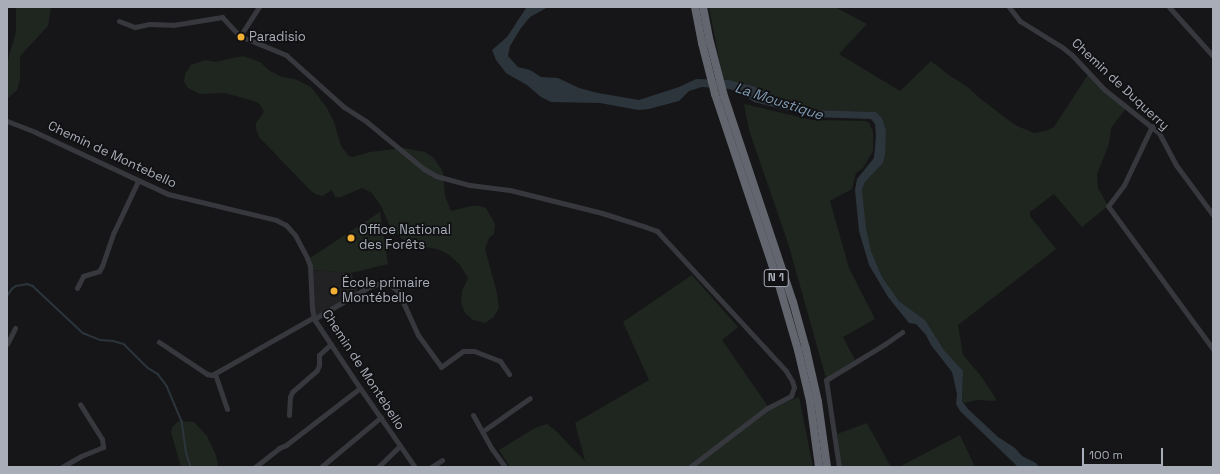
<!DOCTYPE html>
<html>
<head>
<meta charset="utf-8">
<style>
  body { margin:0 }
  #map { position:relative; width:1220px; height:474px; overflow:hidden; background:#161618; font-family:"Space Grotesk",sans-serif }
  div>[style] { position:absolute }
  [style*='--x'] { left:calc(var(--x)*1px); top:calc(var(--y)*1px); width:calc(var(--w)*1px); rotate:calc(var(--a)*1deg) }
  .built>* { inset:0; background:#222225 }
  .green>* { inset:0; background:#1e261f }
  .water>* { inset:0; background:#2c353c }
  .stream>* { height:1.5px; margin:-0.75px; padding:0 0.75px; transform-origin:0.75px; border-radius:0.75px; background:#2c353c }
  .minor>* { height:5px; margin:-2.5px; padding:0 2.5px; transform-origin:2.5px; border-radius:2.5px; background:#37383d }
  .highway>* { height:8px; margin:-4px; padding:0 4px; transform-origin:4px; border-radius:4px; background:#63666e }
  .dots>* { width:11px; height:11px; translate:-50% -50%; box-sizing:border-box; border:2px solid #111113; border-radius:50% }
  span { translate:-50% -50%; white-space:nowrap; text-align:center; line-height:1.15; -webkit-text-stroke:3.5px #111113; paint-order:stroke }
  .shield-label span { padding:1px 3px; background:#111113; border:1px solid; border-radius:3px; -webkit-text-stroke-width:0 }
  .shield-label { font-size:12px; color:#a8adb8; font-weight:700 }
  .poi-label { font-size:13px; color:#a8adb8 }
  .left { translate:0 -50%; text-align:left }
  .street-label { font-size:13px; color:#a8adb8 }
  .water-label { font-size:14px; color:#7f9bb3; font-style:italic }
  .frame { position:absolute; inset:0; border:8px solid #a8adb8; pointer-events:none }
  .scale { position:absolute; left:1082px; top:448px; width:81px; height:18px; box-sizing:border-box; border:2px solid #a8adb8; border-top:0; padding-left:5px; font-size:12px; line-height:14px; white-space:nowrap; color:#a8adb8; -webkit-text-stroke:3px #111113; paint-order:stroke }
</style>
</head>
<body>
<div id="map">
  <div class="built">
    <i style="clip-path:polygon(310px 270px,351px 273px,359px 295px,315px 319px)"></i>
  </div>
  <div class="green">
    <i style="clip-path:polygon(16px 7px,51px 7px,48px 26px,20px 56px,20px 79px,17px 90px,7px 99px,7px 63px,16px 32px)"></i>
    <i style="clip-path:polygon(709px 7px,835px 7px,867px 24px,839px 54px,900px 91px,931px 61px,950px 76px,965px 85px,982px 100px,1015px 125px,1034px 133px,1046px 131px,1054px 127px,1089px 73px,1127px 107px,1111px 128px,1109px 144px,1097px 174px,1098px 188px,1108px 206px,1082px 227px,1054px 194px,1030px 212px,1030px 216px,1056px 249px,958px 325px,963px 355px,981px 376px,996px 399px,995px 401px,977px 400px,965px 403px,962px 401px,963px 371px,944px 350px,925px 320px,899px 301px,894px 294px,882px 277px,871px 251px,865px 228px,862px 190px,865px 182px,883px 163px,885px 144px,882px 118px,876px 112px,813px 110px,773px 96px,756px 87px,723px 79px)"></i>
    <i style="clip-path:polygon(243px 56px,260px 62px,270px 71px,282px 77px,295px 79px,311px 87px,327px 108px,334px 122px,341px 146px,349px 156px,352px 157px,370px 152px,403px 148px,425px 152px,434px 158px,443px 172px,445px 196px,451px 211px,471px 206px,480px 206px,486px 208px,495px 224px,494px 234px,489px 238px,485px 249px,497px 293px,499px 308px,494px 317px,485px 323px,473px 320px,465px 313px,461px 303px,462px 291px,468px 278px,460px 265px,448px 254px,437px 249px,411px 244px,402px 239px,389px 224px,381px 206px,372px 193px,362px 188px,341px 197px,335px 197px,332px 190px,322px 196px,315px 194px,308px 188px,259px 137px,256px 129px,256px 123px,264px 112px,261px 106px,257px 102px,225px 93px,200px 94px,188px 88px,184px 82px,185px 74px,191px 65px,205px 60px,215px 62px)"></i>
    <i style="clip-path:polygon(744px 104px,812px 120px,866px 121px,869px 123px,873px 132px,873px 151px,863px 168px,856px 173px,852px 189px,830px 201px,849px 268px,875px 319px,843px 337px,855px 360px,826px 378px,788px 243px,749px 130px)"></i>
    <i style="clip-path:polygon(380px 212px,388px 264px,351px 273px,312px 270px,310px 258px)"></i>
    <i style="clip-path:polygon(692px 275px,738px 327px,722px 340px,770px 409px,799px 397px,813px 467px,510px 467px,499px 450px,535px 428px,547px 424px,555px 430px,585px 461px,575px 423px,649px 380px,623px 322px)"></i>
    <i style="clip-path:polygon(179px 421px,194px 422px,207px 436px,215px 453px,218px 463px,217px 467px,181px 467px,171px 432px,173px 426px)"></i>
    <i style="clip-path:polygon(867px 423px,891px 467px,840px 467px,837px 434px)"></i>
    <i style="clip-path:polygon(960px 435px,975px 467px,899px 467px)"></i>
  </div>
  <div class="water">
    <i style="clip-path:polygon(531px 7px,548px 7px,530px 17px,521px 28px,510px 46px,508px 56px,518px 67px,530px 70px,541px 77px,558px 78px,579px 88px,598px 93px,639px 100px,679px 87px,696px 79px,729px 80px,756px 87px,773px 96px,813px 110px,876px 112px,882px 118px,886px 131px,885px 155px,883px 163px,865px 182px,862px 190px,866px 228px,871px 251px,882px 277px,899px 301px,925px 320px,944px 350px,963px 371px,962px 401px,968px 409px,998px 437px,1015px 448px,1022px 456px,1036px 463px,1039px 467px,1018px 467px,960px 411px,956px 404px,957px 394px,952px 372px,931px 345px,926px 335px,916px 324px,909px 323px,888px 297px,869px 265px,859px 231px,855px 190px,857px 179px,874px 158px,876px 136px,875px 124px,871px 119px,814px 117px,754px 102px,739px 92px,729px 89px,702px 87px,689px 91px,679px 101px,649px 109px,638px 110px,600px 103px,551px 102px,541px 97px,527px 85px,506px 73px,496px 60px,492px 50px,507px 37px,526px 8px)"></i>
  </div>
  <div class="stream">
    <i style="--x:7;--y:296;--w:9;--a:-54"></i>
    <i style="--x:12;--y:289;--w:5;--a:-37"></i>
    <i style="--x:16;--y:286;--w:11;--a:-10"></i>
    <i style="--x:27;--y:284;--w:6;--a:18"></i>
    <i style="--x:33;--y:286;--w:69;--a:43.2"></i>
    <i style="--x:83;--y:333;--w:18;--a:22"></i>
    <i style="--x:100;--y:340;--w:13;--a:4"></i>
    <i style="--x:113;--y:341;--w:11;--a:15"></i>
    <i style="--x:124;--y:344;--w:34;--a:45"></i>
    <i style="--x:148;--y:368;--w:12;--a:31"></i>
    <i style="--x:158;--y:374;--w:15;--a:53"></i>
    <i style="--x:167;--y:386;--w:38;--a:67"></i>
    <i style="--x:182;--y:421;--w:30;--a:82"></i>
    <i style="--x:186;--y:451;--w:17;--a:73"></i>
  </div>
  <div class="minor">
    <i style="--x:1009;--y:7;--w:18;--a:52"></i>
    <i style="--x:1020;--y:21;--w:49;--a:31.8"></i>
    <i style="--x:1062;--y:47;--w:13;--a:39"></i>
    <i style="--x:1072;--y:55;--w:48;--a:46.7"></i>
    <i style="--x:1105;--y:90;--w:69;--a:38.5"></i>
    <i style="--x:1159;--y:133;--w:36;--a:62"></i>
    <i style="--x:1176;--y:165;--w:62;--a:53.5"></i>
    <i style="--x:1169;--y:7;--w:66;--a:48.1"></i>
    <i style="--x:119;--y:21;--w:17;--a:21"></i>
    <i style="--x:135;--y:27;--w:14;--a:-12"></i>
    <i style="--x:149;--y:24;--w:24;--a:2"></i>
    <i style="--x:173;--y:25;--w:50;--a:-9.3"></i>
    <i style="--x:222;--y:17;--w:26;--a:47"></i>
    <i style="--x:240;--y:36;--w:50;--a:22.4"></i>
    <i style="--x:286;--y:55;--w:78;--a:41.9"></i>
    <i style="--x:344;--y:107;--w:27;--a:33"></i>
    <i style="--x:367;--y:122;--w:74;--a:39.5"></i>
    <i style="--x:424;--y:169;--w:14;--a:30"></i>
    <i style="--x:436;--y:176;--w:35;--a:15"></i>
    <i style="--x:470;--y:185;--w:40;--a:7.1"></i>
    <i style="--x:510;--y:190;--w:95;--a:14"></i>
    <i style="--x:602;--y:213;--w:46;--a:17.7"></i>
    <i style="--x:646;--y:227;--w:12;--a:20"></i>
    <i style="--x:657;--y:231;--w:190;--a:47.3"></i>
    <i style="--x:786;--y:371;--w:12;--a:59"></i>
    <i style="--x:792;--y:381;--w:6;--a:72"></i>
    <i style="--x:794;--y:387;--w:9;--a:108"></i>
    <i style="--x:791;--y:396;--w:28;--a:153"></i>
    <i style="--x:766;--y:409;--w:96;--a:142.7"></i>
    <i style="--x:240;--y:36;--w:35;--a:-57"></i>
    <i style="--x:7;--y:121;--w:30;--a:21"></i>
    <i style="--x:35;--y:132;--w:147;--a:25"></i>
    <i style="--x:168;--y:194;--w:111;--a:13.5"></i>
    <i style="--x:276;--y:220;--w:11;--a:27"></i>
    <i style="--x:286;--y:225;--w:13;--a:48"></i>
    <i style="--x:295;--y:235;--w:26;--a:62"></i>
    <i style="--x:307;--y:258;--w:9;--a:69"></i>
    <i style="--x:310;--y:266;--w:42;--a:87.3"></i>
    <i style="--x:312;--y:308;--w:11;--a:80"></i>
    <i style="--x:314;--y:319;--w:83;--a:56.3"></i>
    <i style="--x:360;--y:388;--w:96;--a:55.2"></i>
    <i style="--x:1152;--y:126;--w:65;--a:115.4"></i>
    <i style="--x:1124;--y:185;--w:26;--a:127"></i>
    <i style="--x:1108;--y:206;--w:177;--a:53.7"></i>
    <i style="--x:77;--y:288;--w:13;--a:-63"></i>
    <i style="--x:83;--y:276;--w:17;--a:-17"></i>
    <i style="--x:99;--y:271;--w:6;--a:-59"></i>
    <i style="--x:102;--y:266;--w:36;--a:-71"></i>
    <i style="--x:114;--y:232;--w:56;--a:-64.8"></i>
    <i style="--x:314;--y:319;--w:61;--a:-30.3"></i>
    <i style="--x:367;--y:288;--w:19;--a:-21"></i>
    <i style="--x:385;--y:281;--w:16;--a:38"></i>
    <i style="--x:398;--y:291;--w:48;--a:65.6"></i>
    <i style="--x:418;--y:335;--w:39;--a:54"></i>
    <i style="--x:441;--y:367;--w:27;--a:-36"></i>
    <i style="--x:463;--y:351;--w:11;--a:0"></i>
    <i style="--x:474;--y:351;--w:28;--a:21"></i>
    <i style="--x:500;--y:361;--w:16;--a:55"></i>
    <i style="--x:159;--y:342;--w:58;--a:33.7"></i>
    <i style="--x:207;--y:374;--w:5;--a:11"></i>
    <i style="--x:212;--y:375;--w:117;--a:-29.6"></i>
    <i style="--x:7;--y:344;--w:18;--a:-63"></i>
    <i style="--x:215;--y:374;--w:37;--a:71"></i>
    <i style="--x:289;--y:415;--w:18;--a:-87"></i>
    <i style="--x:290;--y:397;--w:5;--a:-68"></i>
    <i style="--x:292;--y:392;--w:33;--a:-41"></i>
    <i style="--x:317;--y:370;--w:5;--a:-68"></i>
    <i style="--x:319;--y:365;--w:10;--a:-90"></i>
    <i style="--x:319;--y:355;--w:16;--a:-43"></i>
    <i style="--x:473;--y:415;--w:39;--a:61"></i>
    <i style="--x:492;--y:449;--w:22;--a:54"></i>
    <i style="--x:483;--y:431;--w:57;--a:-35.1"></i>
    <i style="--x:62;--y:467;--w:22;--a:-30"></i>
    <i style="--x:81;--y:456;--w:24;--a:-22"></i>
    <i style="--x:103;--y:447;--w:8;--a:-97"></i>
    <i style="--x:102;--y:439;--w:41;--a:-122.2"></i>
    <i style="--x:255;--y:467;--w:31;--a:-38"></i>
    <i style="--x:279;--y:448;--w:8;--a:-23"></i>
    <i style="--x:286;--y:445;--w:93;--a:-37.6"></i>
    <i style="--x:321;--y:467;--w:78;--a:-39.8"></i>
    <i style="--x:378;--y:467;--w:30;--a:-44"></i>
    <i style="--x:431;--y:467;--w:13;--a:-32"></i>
    <i style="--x:839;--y:467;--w:88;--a:-98.5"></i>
    <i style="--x:826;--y:380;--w:69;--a:-31.4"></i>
    <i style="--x:885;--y:344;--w:21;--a:-35"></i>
  </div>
  <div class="highway">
    <i style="--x:695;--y:7;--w:37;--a:79"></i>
    <i style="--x:702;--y:43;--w:53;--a:75.7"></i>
    <i style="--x:715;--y:94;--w:201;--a:71.5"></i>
    <i style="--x:779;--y:285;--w:68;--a:73.7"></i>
    <i style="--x:798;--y:350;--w:52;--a:76.8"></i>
    <i style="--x:810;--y:401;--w:67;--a:82.2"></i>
    <i style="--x:703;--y:7;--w:36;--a:79"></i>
    <i style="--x:710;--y:42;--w:56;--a:75.5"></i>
    <i style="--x:724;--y:96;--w:217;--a:71.5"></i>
    <i style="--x:793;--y:302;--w:49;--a:74.5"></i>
    <i style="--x:806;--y:349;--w:54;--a:77.2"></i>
    <i style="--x:818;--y:402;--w:66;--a:82.1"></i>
  </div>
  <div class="dots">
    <i style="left:241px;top:37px;background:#f2b134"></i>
    <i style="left:351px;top:238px;background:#f2b134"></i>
    <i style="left:334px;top:291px;background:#f2b134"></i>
  </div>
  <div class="shield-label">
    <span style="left:776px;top:278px">N 1</span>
  </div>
  <div class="poi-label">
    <span class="left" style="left:249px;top:37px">Paradisio</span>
    <span class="left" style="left:359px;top:238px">Office National<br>des Forêts</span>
    <span class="left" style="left:342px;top:291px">École primaire<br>Montébello</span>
  </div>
  <div class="street-label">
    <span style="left:1120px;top:85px;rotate:43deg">Chemin de Duquerry</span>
    <span style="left:112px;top:155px;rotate:25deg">Chemin de Montebello</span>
    <span style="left:363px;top:370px;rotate:57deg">Chemin de Montebello</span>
  </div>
  <div class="water-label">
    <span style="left:779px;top:101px;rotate:18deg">La Moustique</span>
  </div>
  <div class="frame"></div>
  <div class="scale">100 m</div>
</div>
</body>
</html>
